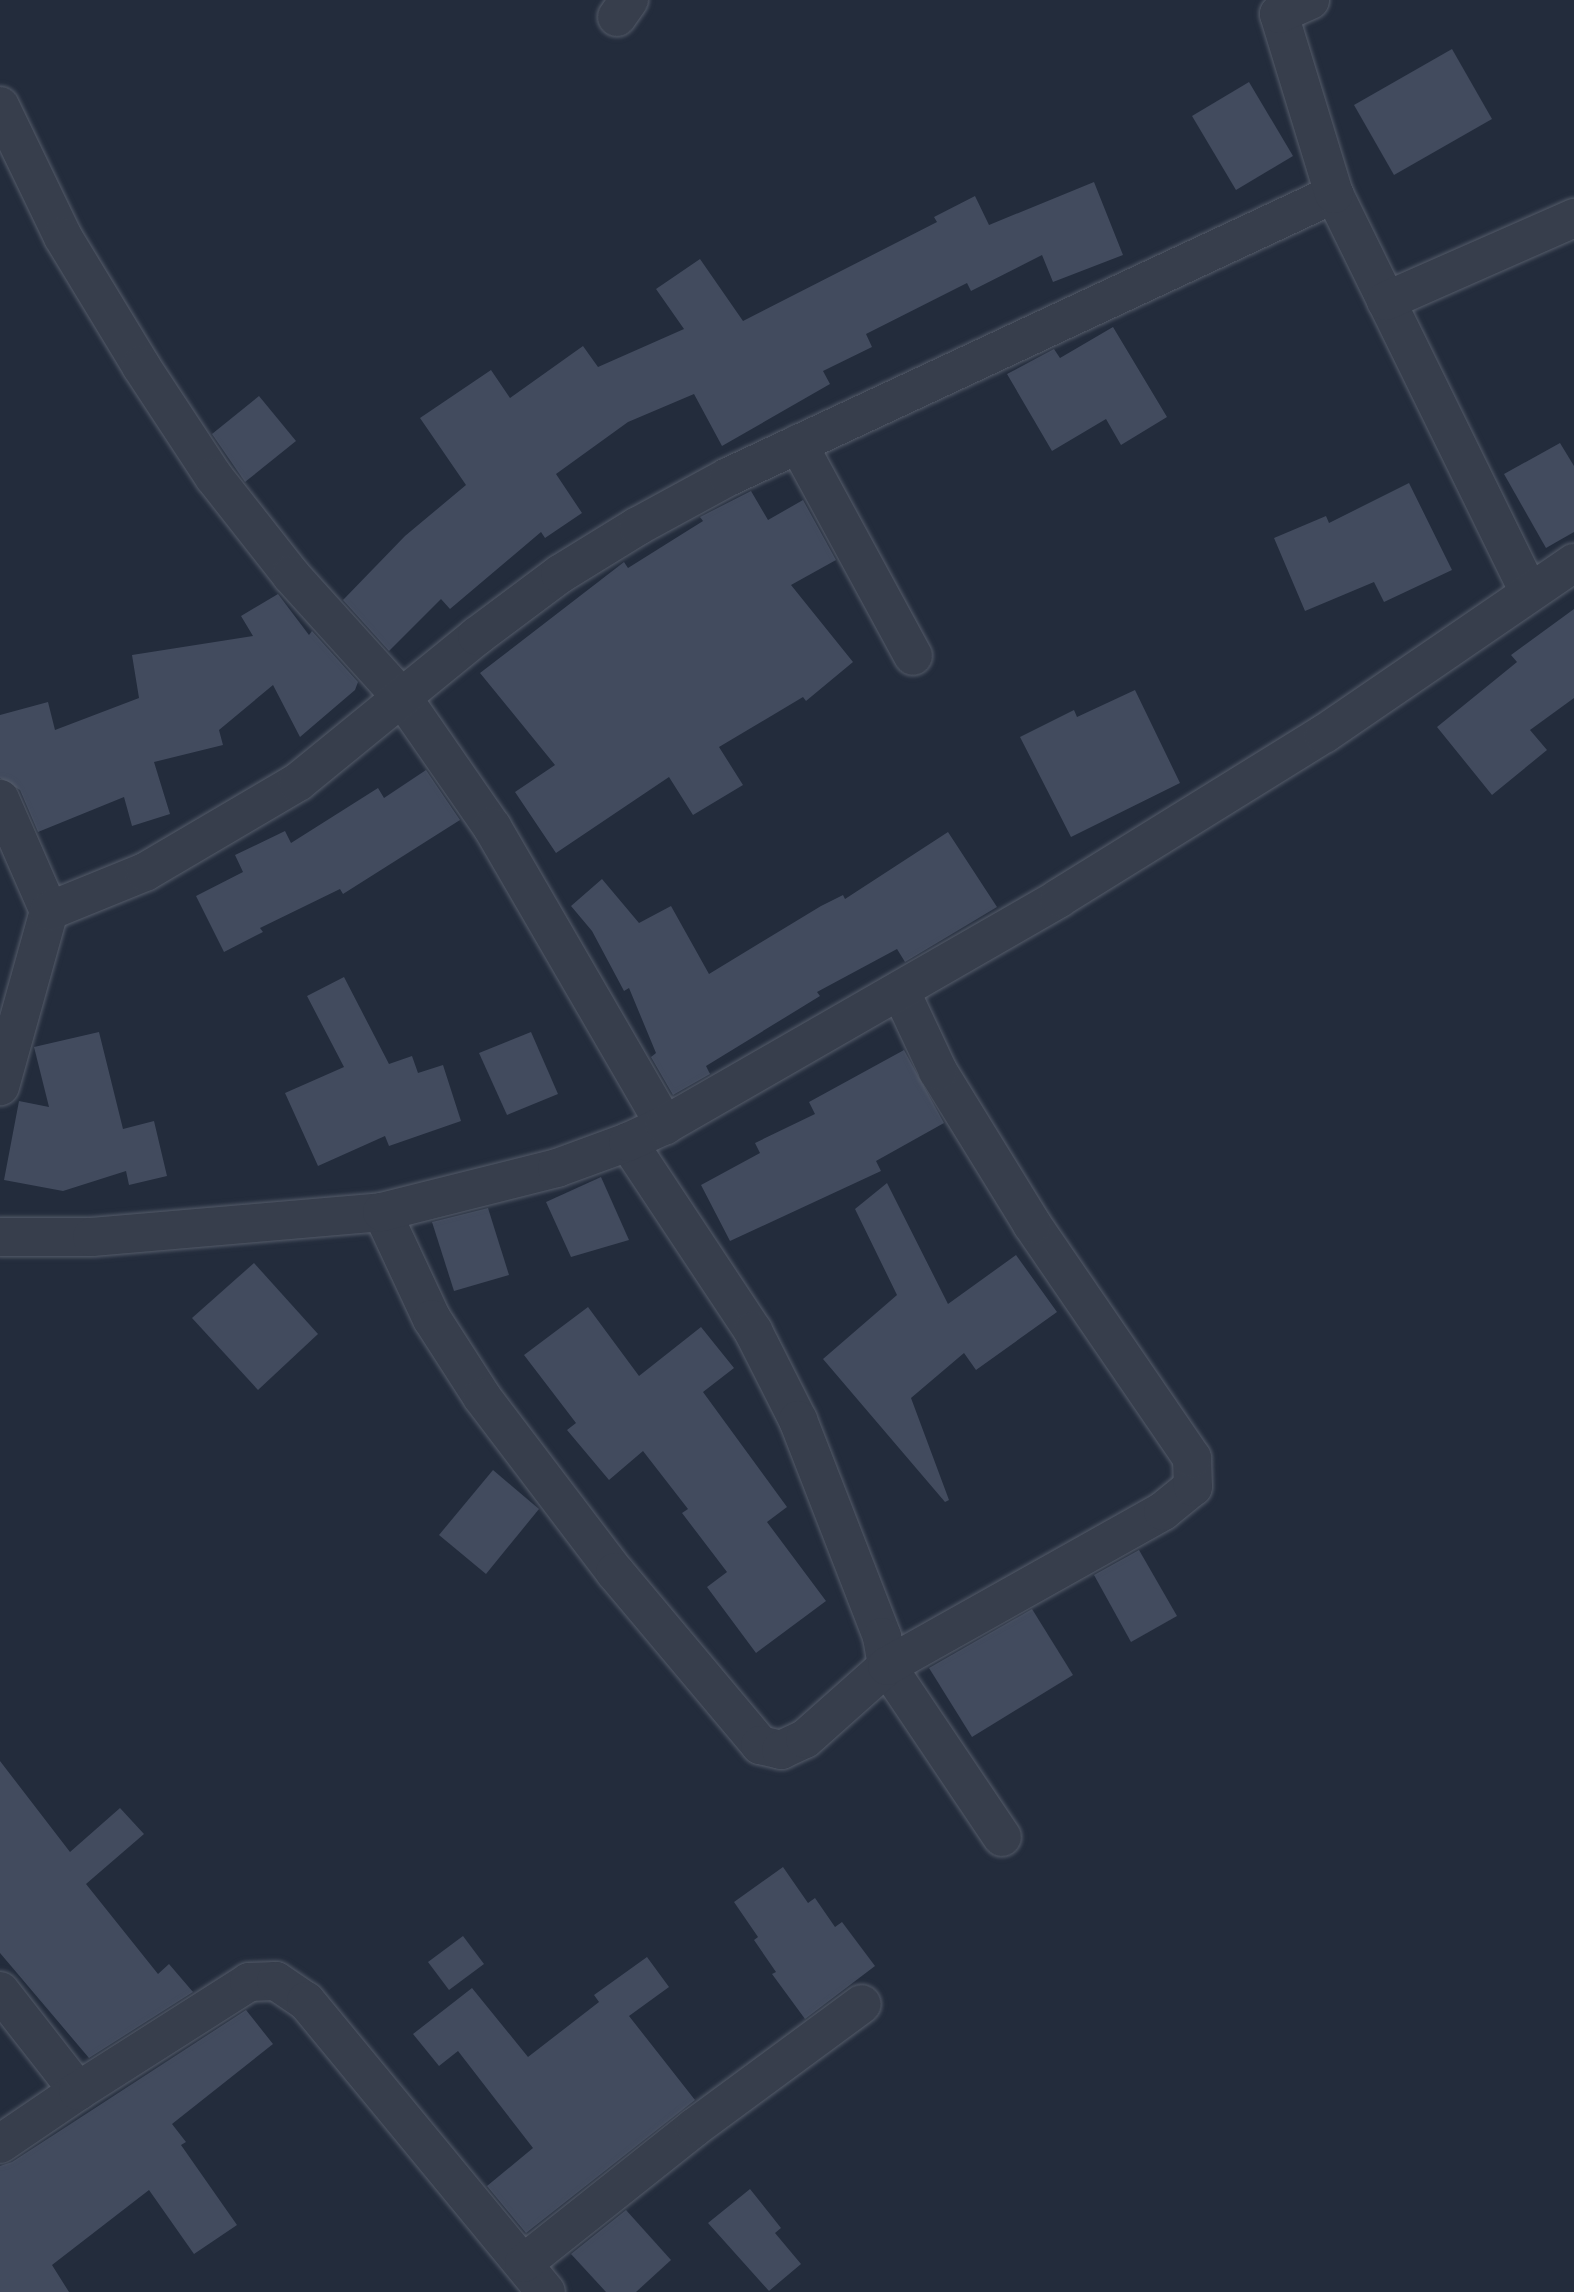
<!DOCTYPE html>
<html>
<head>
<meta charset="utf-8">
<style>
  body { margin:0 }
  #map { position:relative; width:1574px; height:2292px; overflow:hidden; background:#232c3c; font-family:"PT Sans",sans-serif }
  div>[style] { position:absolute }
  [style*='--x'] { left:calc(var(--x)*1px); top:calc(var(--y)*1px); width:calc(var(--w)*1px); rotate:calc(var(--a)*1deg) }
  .building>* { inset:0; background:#424b5e }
  .roads { filter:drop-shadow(0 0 2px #555c6a) drop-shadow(0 0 2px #555c6a) }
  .street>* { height:38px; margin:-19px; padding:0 19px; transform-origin:19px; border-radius:19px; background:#373e4c }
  span { translate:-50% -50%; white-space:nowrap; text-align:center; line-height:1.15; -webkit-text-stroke:5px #1c2331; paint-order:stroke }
</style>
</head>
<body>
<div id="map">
  <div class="building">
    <i style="clip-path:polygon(1452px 49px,1492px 119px,1394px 175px,1354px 105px)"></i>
    <i style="clip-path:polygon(1249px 82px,1293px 156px,1236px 190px,1192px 116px)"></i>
    <i style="clip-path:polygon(1094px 182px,1123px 255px,1053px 282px,1042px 255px,971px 291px,967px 283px,866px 334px,872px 347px,823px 371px,830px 384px,722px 446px,694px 394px,628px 422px,556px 474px,582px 513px,545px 538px,541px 532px,450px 609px,441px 599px,389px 651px,343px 600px,405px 536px,466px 485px,420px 418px,491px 370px,510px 398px,583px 346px,598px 367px,684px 329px,656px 289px,700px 259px,743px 321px,937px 222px,934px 217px,975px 196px,989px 225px)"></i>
    <i style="clip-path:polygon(1113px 327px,1167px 417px,1121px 445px,1106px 419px,1052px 451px,1007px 374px,1054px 349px,1060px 358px)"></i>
    <i style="clip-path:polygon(259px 396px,296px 441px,245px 482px,212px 434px)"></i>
    <i style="clip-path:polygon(1560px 443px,1574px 466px,1574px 532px,1546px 548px,1504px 474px)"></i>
    <i style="clip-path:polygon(1409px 483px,1452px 570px,1384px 602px,1374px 582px,1305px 611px,1274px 538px,1326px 516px,1329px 523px)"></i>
    <i style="clip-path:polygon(751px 491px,768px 520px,803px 500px,836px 560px,791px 585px,853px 662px,806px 701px,803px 697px,719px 747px,743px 785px,693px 815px,669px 777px,556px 853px,515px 792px,555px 765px,480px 673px,624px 562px,628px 568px,703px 521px,700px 517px)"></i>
    <i style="clip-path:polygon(278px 594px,309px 635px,312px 631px,358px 682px,355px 690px,300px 737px,273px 685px,219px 730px,223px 745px,154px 762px,170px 814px,132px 826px,124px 797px,38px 832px,20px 790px,0 778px,0 715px,48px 702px,55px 730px,139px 698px,132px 655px,253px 636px,241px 616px)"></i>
    <i style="clip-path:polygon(1574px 609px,1574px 698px,1530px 730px,1547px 750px,1492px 795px,1437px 727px,1517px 662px,1511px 655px)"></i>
    <i style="clip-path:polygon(1135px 690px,1180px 783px,1071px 837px,1020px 737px,1074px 710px,1077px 717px)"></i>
    <i style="clip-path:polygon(426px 770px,460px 820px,343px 894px,340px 889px,260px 928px,263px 932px,224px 952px,196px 896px,243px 872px,235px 855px,285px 831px,291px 843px,378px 788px,384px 798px)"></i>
    <i style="clip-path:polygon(948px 832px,997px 907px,905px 962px,897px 949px,817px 992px,820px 996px,706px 1066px,710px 1074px,673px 1095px,651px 1057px,656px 1053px,629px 988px,624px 991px,592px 931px,571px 906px,602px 879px,639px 923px,671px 906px,709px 974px,821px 906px,843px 895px,845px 899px)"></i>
    <i style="clip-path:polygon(344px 977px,389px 1064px,412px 1056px,418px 1073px,443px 1065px,461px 1121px,389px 1146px,385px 1136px,318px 1166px,285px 1093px,344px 1067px,307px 996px)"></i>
    <i style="clip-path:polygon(99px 1032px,123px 1129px,154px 1121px,167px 1176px,129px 1185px,126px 1171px,63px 1191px,4px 1180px,19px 1101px,49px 1107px,34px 1047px)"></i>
    <i style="clip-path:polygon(531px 1032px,558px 1094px,507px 1115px,479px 1053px)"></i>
    <i style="clip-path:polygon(904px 1050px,944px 1123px,876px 1161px,881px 1171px,730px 1241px,701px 1185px,760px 1153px,755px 1143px,815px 1114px,809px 1102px)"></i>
    <i style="clip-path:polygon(601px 1177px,629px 1240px,571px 1257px,546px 1202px)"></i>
    <i style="clip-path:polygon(887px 1183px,948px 1304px,1016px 1255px,1057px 1312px,976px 1370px,964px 1353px,911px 1398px,949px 1500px,945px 1502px,823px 1359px,897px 1295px,855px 1209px)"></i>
    <i style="clip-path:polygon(488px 1208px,509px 1275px,454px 1291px,432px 1222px)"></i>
    <i style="clip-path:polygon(254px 1263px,318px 1334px,258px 1390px,192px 1318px)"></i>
    <i style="clip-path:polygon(588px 1307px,639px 1376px,701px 1327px,734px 1368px,703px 1392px,787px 1507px,767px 1522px,826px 1601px,756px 1653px,707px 1587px,727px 1572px,682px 1513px,688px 1509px,643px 1451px,609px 1480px,567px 1430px,576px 1423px,524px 1355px)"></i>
    <i style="clip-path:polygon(493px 1470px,539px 1509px,486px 1574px,439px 1535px)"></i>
    <i style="clip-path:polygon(1139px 1550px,1177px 1616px,1131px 1642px,1094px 1575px)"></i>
    <i style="clip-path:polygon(1032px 1609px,1073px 1675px,972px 1737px,929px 1668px)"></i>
    <i style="clip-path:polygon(0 1761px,70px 1852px,120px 1808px,144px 1834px,86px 1884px,158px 1974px,169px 1964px,193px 1992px,89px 2058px,0 1953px)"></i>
    <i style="clip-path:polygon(783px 1867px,808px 1903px,815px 1898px,835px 1927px,842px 1922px,875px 1966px,805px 2019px,772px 1974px,776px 1972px,754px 1940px,758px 1937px,734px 1902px)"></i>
    <i style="clip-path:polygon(463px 1936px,484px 1964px,449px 1990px,428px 1962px)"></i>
    <i style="clip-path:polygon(647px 1957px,669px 1987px,629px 2016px,695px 2100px,526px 2233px,487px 2186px,533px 2148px,458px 2051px,439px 2066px,413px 2034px,472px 1988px,528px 2057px,599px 2002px,594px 1995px)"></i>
    <i style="clip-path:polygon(246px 2010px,273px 2044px,172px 2124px,186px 2142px,181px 2145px,237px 2225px,194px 2254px,149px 2190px,52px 2265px,69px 2292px,0 2292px,0 2166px,12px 2162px)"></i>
    <i style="clip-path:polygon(750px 2189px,781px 2228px,775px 2233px,801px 2264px,769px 2291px,708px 2223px)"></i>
    <i style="clip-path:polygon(626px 2210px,671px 2260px,636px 2292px,606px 2292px,571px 2254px)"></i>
  </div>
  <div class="roads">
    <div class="street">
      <i style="--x:617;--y:17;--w:21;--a:-55"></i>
      <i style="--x:0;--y:106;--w:145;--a:64.3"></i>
      <i style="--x:63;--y:237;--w:151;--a:58.8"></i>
      <i style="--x:141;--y:366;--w:133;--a:56.7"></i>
      <i style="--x:214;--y:477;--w:125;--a:51.8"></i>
      <i style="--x:291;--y:575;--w:169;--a:47.9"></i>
      <i style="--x:404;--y:700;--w:155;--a:55.3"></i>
      <i style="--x:492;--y:827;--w:345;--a:59.9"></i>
      <i style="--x:1334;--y:194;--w:443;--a:63.9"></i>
      <i style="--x:1386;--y:301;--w:206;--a:-23.8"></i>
      <i style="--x:798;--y:444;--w:241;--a:61.5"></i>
      <i style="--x:0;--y:799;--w:122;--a:66.4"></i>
      <i style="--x:49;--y:911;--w:182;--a:105.6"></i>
      <i style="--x:49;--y:911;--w:104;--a:-22.1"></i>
      <i style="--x:145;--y:872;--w:178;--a:-30.5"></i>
      <i style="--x:298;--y:782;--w:231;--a:-39.2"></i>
      <i style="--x:477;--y:636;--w:104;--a:-36.8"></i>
      <i style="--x:560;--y:574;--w:92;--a:-31.6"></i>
      <i style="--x:638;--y:526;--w:102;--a:-28.6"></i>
      <i style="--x:728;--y:477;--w:669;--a:-25.03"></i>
      <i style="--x:1334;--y:194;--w:188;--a:-107"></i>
      <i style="--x:1279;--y:14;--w:34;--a:-24"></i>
      <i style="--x:628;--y:1142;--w:227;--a:56.5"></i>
      <i style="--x:753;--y:1331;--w:100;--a:63.2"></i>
      <i style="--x:798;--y:1420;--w:233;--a:68.8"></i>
      <i style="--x:882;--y:1637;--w:29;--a:80"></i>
      <i style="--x:887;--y:1666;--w:206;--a:56.1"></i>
      <i style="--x:382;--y:1212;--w:118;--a:65"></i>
      <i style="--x:432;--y:1319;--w:93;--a:57.3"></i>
      <i style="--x:482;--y:1397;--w:220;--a:52.8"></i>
      <i style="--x:615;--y:1572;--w:226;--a:50"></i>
      <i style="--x:760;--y:1745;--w:22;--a:13"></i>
      <i style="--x:781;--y:1750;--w:26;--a:-25"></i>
      <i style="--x:805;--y:1739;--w:110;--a:-41.7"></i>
      <i style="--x:887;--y:1666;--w:317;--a:-29.3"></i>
      <i style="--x:1163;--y:1511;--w:38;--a:-39"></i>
      <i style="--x:1193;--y:1487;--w:29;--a:-92"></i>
      <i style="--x:1192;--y:1458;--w:283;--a:-124.4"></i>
      <i style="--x:1032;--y:1224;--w:180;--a:-121.6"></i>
      <i style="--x:938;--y:1071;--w:89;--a:-115.1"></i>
      <i style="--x:0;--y:1237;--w:92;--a:0"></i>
      <i style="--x:92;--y:1237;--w:291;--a:-4.9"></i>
      <i style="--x:382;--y:1212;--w:180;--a:-14.1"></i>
      <i style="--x:557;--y:1168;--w:76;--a:-20.1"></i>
      <i style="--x:628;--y:1142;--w:41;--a:-24.7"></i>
      <i style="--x:665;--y:1125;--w:455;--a:-29.9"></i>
      <i style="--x:1059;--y:898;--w:312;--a:-31.8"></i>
      <i style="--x:1324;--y:734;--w:303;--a:-34.4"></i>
      <i style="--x:0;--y:1991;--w:127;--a:52"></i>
      <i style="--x:78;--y:2091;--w:94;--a:145.8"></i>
      <i style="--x:78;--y:2091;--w:203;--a:-32.5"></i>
      <i style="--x:249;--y:1982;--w:27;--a:-2"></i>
      <i style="--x:276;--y:1981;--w:36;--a:34"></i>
      <i style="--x:306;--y:2001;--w:377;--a:50.5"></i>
      <i style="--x:524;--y:2263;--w:218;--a:-38.5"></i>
      <i style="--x:695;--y:2127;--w:207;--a:-36.4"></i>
    </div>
  </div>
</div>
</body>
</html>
